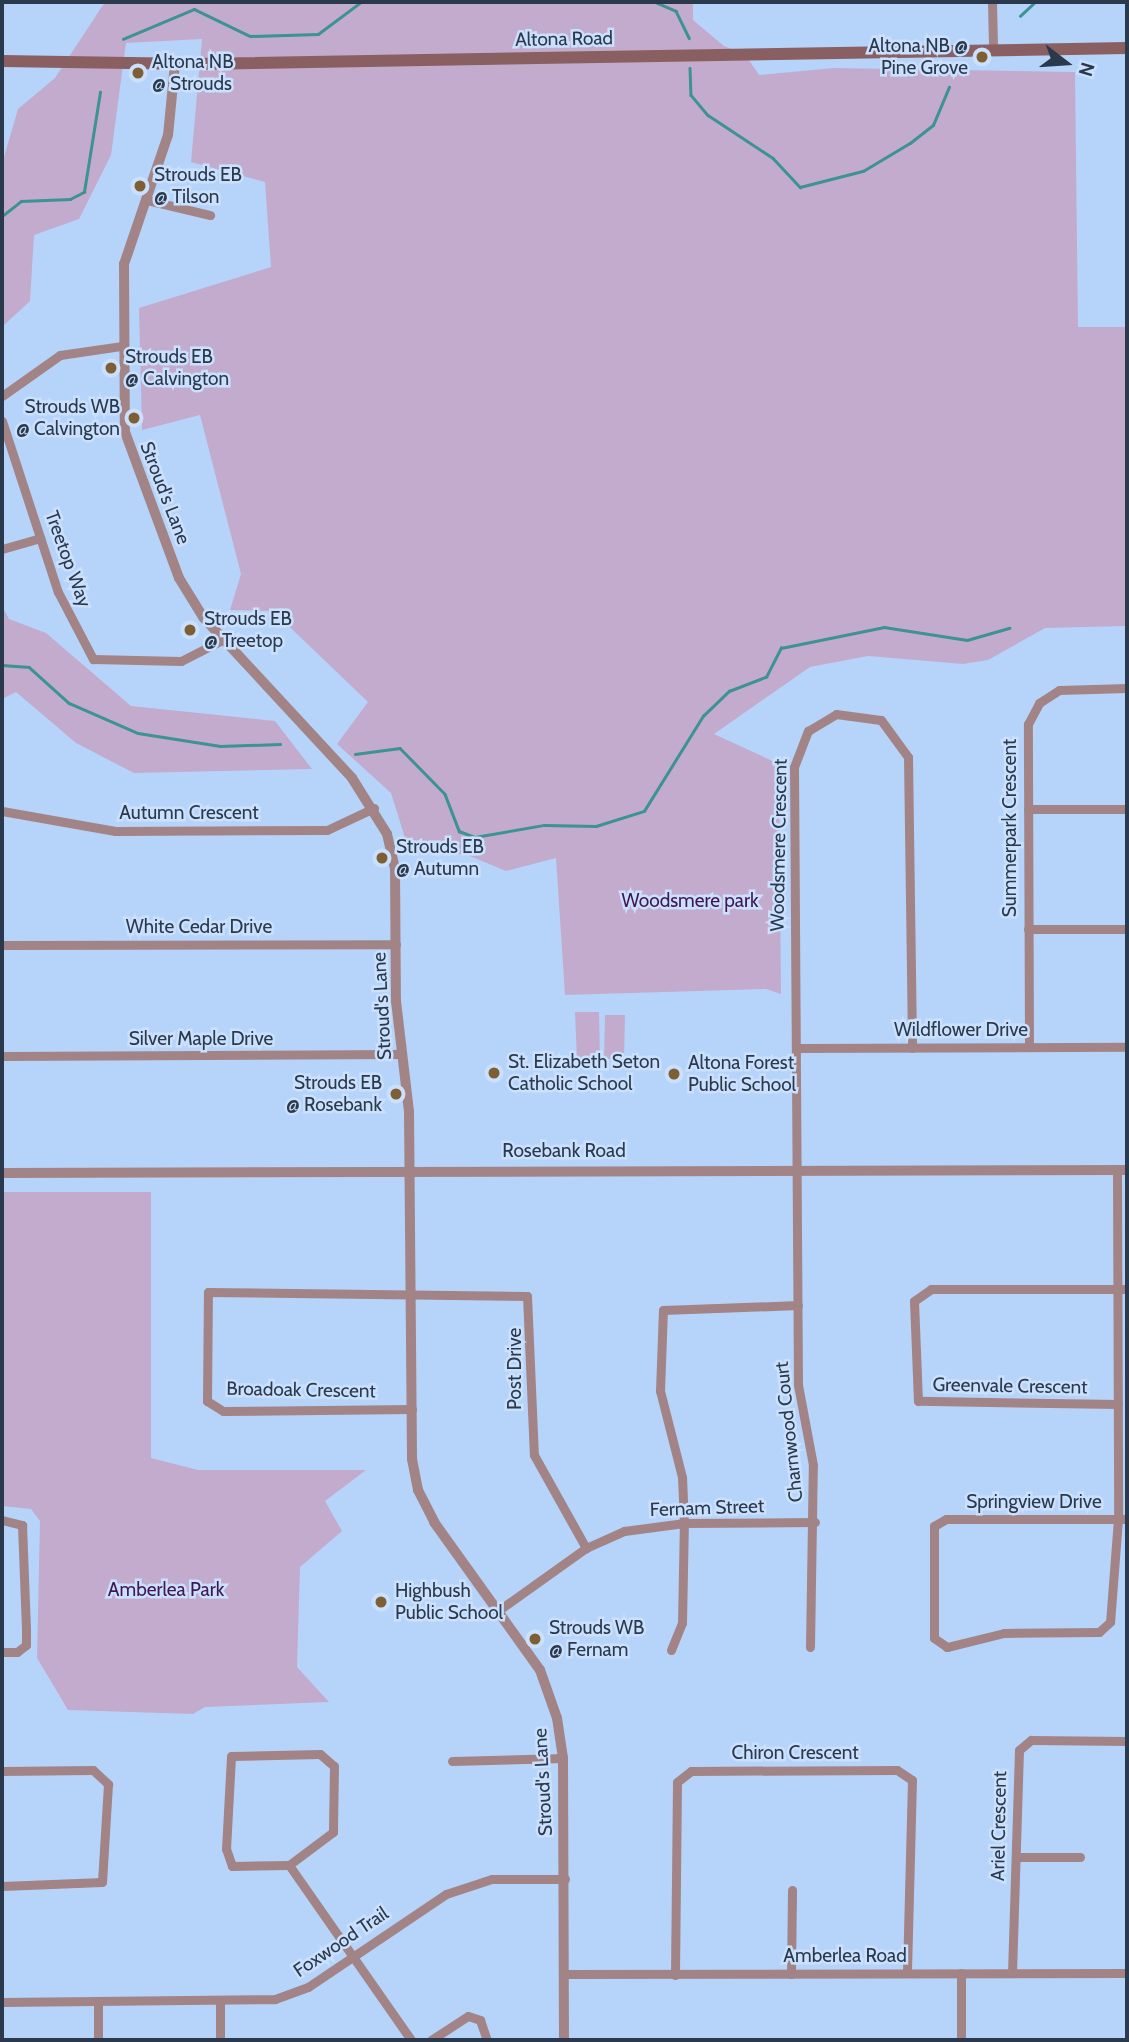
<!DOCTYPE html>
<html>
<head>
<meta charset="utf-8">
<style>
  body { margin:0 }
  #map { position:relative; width:1129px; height:2042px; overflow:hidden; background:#b6d4fa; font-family:Cabin,sans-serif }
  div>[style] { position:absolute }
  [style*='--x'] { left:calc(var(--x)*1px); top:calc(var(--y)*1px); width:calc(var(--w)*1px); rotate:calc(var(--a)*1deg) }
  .green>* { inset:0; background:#c3abce }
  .stream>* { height:2.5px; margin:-1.25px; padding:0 1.25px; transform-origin:1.25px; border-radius:1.25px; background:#3d9292 }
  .minor>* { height:9px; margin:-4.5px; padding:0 4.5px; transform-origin:4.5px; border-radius:4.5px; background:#a28486 }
  .tertiary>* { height:10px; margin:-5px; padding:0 5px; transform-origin:5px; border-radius:5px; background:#a28486 }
  .secondary>* { height:12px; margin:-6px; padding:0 6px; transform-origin:6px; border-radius:6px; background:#895f62 }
  .dots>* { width:19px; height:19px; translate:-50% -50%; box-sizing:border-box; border:4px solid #cae0fd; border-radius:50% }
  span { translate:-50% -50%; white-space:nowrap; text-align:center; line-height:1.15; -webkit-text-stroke:5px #cae0fd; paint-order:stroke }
  .street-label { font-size:19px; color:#2a394c }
  .poi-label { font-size:19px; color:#2a394c }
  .right { translate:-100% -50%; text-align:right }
  .left { translate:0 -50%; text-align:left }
  .park-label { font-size:19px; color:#421653 }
  .frame { position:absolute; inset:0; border:4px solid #2a394c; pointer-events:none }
  .north { position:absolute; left:1031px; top:28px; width:70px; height:70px; -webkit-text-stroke:5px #cae0fd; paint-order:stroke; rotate:107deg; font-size:19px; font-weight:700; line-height:28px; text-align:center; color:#2a394c }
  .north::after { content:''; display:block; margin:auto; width:24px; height:32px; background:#2a394c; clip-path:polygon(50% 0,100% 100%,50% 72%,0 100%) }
</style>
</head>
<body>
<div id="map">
  <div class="green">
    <i style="clip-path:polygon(105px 2px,693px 2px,693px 20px,724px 46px,745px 54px,759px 75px,834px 68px,1075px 72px,1078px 327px,1127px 327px,1127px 626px,1045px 628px,988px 660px,963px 664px,868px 656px,810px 667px,714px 734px,779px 764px,781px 994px,766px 989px,565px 995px,556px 858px,506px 871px,465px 854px,410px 854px,391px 793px,337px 744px,368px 702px,273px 611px,230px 610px,241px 574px,200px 415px,142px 430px,139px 308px,271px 267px,265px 182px,191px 162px,202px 39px,126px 43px,111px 155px,79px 219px,34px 235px,30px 301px,2px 327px,2px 164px,18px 109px,55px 78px)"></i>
    <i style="clip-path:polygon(2px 606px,9px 619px,46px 633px,131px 706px,275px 721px,312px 769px,134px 773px,76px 743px,16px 692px,2px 699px)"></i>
    <i style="clip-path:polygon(575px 1012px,599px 1012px,600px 1059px,577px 1060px)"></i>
    <i style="clip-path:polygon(605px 1015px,625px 1015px,624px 1059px,604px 1059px)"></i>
    <i style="clip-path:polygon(2px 1192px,151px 1192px,151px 1458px,198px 1470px,366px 1470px,325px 1501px,342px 1531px,300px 1567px,297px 1667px,329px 1702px,205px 1707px,193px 1714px,68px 1710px,37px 1658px,40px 1521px,31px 1509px,2px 1506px)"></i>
  </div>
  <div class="stream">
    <i style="--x:426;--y:2;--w:36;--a:0"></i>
    <i style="--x:655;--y:2;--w:23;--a:23"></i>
    <i style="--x:676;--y:11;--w:30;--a:64"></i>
    <i style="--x:1020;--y:16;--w:21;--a:-43"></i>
    <i style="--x:123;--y:39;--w:77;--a:-22.9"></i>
    <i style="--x:194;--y:9;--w:62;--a:25.7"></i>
    <i style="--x:250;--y:36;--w:68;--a:-1.7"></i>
    <i style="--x:318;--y:34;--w:54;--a:-36.7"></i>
    <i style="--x:690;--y:68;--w:27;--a:88"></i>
    <i style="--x:691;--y:95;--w:26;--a:50"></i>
    <i style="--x:708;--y:115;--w:78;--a:33.5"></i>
    <i style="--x:773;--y:158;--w:40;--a:47"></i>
    <i style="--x:800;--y:187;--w:65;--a:-14.3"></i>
    <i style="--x:863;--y:171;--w:55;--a:-30.8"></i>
    <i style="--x:910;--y:143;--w:29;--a:-38"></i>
    <i style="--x:933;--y:125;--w:41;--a:-67.2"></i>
    <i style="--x:2;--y:216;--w:24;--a:-38"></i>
    <i style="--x:21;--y:201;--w:49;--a:-2.3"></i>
    <i style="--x:70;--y:199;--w:16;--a:-27"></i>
    <i style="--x:84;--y:192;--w:101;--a:-80.9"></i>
    <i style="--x:2;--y:665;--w:27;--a:4"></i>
    <i style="--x:29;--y:667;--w:54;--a:42"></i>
    <i style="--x:69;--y:703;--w:75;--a:23.5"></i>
    <i style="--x:138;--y:733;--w:83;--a:9"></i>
    <i style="--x:220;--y:746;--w:60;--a:-1.9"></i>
    <i style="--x:355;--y:754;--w:45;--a:-7.6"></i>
    <i style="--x:400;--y:748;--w:64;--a:45.6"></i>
    <i style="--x:445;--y:794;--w:40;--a:69"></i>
    <i style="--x:459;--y:831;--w:17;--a:21"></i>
    <i style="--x:475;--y:837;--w:70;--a:-9.9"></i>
    <i style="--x:544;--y:825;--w:52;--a:1.1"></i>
    <i style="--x:596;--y:826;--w:50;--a:-17.4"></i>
    <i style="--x:644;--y:811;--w:112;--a:-58.2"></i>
    <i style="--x:703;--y:716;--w:36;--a:-44"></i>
    <i style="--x:729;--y:691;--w:40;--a:-21"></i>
    <i style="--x:766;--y:677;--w:33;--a:-63"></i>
    <i style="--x:781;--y:648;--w:105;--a:-11.5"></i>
    <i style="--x:884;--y:627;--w:84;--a:8.9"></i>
    <i style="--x:967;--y:640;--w:44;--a:-15.9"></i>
  </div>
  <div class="minor">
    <i style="--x:992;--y:2;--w:45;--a:88.7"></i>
    <i style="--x:147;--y:200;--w:65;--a:13.4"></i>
    <i style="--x:2;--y:396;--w:71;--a:-35.3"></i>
    <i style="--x:60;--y:355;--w:63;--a:-8.3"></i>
    <i style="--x:2;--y:421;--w:180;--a:71.9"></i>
    <i style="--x:58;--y:592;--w:76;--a:62.4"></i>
    <i style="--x:93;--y:659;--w:88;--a:1.3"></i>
    <i style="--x:181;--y:661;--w:44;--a:-27.1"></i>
    <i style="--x:2;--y:549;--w:40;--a:-16"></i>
    <i style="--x:1028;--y:809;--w:99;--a:0"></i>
    <i style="--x:2;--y:811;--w:115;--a:10"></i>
    <i style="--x:115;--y:831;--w:212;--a:-0.3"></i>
    <i style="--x:327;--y:830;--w:52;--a:-25.1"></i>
    <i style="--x:1028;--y:929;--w:99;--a:0"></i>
    <i style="--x:2;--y:945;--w:394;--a:-0.1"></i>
    <i style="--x:1029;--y:1047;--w:323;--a:-90.2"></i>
    <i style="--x:1028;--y:724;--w:24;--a:-62"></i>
    <i style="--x:1039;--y:703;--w:24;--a:-33"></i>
    <i style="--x:1059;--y:690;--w:68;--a:-1.7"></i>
    <i style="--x:796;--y:1048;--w:331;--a:-0.2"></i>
    <i style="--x:2;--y:1056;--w:399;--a:-0.3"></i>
    <i style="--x:1117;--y:1170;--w:349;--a:89.8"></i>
    <i style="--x:1118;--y:1519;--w:103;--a:94.4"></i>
    <i style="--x:1110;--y:1622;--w:15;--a:138"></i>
    <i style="--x:1099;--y:1632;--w:95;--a:179.4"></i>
    <i style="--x:1004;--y:1633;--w:59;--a:166.2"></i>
    <i style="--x:947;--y:1647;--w:16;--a:-145"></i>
    <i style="--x:934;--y:1638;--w:112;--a:-90"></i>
    <i style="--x:934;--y:1526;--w:14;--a:-30"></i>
    <i style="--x:946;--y:1519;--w:181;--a:0"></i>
    <i style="--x:1118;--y:1404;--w:200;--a:-179.1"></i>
    <i style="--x:918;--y:1401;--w:100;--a:-92.3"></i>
    <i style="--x:914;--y:1301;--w:21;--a:-35"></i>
    <i style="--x:931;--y:1289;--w:196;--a:0"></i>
    <i style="--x:412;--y:1409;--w:189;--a:179.4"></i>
    <i style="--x:223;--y:1411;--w:19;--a:-148"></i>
    <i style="--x:207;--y:1401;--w:109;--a:-89.5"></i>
    <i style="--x:208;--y:1292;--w:319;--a:0.7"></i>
    <i style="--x:527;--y:1296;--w:159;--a:87.5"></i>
    <i style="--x:534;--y:1455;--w:107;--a:60.8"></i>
    <i style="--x:2;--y:1520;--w:21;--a:14"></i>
    <i style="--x:22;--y:1525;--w:106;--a:87.8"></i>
    <i style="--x:26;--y:1631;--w:14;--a:90"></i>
    <i style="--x:26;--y:1645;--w:11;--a:142"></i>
    <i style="--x:17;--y:1652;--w:15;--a:180"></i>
    <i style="--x:499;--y:1610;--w:107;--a:-35.5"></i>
    <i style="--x:586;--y:1548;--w:42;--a:-24.1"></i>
    <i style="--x:624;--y:1531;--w:61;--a:-7.6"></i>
    <i style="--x:684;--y:1523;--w:131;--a:-0.4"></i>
    <i style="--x:810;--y:1647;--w:182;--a:-89.1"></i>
    <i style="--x:813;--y:1465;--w:81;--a:-100.6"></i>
    <i style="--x:798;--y:1385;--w:618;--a:-90.37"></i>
    <i style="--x:794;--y:767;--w:39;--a:-69"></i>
    <i style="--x:808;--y:731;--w:33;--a:-31"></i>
    <i style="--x:836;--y:714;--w:45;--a:7.6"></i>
    <i style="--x:881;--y:720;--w:46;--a:53.9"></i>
    <i style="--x:908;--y:757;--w:291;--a:89.2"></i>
    <i style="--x:671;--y:1650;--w:29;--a:-68"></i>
    <i style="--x:682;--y:1623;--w:100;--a:-88.9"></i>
    <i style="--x:684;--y:1523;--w:46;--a:-92.5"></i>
    <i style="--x:682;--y:1477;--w:89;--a:-104.3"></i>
    <i style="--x:660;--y:1391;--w:81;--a:-87.9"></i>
    <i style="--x:663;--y:1310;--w:135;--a:-2.1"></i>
    <i style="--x:320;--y:1754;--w:18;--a:41"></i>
    <i style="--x:334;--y:1766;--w:66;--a:90.9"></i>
    <i style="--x:333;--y:1832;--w:55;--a:143.1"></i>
    <i style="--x:289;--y:1865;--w:57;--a:179"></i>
    <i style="--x:232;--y:1866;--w:18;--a:-109"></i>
    <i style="--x:226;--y:1849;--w:93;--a:-86.9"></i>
    <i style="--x:231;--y:1756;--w:89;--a:-1.3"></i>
    <i style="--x:452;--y:1761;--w:111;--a:-1.5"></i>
    <i style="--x:2;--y:1771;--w:91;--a:-0.6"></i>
    <i style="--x:93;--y:1770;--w:21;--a:43"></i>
    <i style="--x:108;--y:1784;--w:98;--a:93.5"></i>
    <i style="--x:102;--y:1882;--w:100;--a:177.7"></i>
    <i style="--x:1017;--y:1857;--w:63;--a:0"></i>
    <i style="--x:289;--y:1865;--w:213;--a:55.1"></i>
    <i style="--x:961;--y:1973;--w:67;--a:90"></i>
    <i style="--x:1012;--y:1973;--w:223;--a:-88.2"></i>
    <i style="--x:1019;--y:1750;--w:16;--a:-40"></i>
    <i style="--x:1031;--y:1740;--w:96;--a:0.6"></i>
    <i style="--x:564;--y:1974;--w:563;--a:-0.1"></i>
    <i style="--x:791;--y:1974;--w:84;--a:-89.3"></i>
    <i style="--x:675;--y:1975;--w:193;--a:-89.4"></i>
    <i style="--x:677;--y:1782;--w:18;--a:-38"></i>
    <i style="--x:691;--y:1771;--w:206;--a:-0.3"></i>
    <i style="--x:897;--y:1770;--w:18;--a:34"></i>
    <i style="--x:912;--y:1780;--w:193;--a:91.5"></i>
    <i style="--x:2;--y:2002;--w:273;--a:-0.6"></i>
    <i style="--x:275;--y:1999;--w:35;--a:-20"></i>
    <i style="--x:308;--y:1987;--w:166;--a:-34"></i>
    <i style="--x:446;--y:1894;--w:48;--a:-18.1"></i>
    <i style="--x:492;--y:1879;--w:73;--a:0"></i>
    <i style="--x:220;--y:2002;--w:38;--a:90"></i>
    <i style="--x:98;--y:2040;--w:38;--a:-90"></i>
    <i style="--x:431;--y:2040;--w:44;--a:-33"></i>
    <i style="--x:468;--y:2016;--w:13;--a:18"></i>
    <i style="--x:480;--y:2020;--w:21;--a:71"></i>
  </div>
  <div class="tertiary">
    <i style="--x:175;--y:64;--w:71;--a:95.6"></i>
    <i style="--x:168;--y:135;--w:136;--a:108.8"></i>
    <i style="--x:124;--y:264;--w:168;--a:89.7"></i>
    <i style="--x:125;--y:432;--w:156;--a:69.7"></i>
    <i style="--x:179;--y:578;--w:46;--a:58.4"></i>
    <i style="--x:203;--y:617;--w:219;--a:47.2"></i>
    <i style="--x:352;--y:778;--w:66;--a:58"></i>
    <i style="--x:387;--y:834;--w:35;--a:77"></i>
    <i style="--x:395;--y:868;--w:133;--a:89.6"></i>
    <i style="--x:396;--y:1001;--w:112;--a:83.3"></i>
    <i style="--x:409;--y:1112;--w:347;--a:89.5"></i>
    <i style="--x:412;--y:1459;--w:32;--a:79"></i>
    <i style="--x:418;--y:1490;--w:36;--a:63"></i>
    <i style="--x:434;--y:1522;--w:182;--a:54.4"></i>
    <i style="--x:540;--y:1670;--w:51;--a:70.5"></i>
    <i style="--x:557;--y:1718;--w:40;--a:81.5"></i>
    <i style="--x:563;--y:1758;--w:282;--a:89.8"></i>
    <i style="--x:2;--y:1173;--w:1125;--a:-0.15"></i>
  </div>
  <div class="secondary">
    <i style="--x:2;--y:61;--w:191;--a:0.9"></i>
    <i style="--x:193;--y:64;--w:934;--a:-0.98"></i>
  </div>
  <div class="dots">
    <i style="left:982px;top:57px;background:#7d5f33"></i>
    <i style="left:138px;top:73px;background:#7d5f33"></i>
    <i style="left:140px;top:186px;background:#7d5f33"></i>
    <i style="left:111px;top:368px;background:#7d5f33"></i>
    <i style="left:134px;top:418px;background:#7d5f33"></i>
    <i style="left:190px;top:630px;background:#7d5f33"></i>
    <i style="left:382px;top:858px;background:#7d5f33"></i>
    <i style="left:494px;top:1073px;background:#7d5f33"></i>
    <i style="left:674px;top:1074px;background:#7d5f33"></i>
    <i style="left:396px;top:1094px;background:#7d5f33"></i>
    <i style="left:381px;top:1602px;background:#7d5f33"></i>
    <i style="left:535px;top:1639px;background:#7d5f33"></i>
  </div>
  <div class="street-label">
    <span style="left:564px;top:39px;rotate:-1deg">Altona Road</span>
    <span style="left:165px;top:493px;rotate:69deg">Stroud's Lane</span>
    <span style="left:68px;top:559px;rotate:70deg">Treetop Way</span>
    <span style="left:189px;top:813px">Autumn Crescent</span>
    <span style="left:1010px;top:828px;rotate:-90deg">Summerpark Crescent</span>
    <span style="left:779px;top:845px;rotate:-89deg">Woodsmere Crescent</span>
    <span style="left:199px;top:927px">White Cedar Drive</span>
    <span style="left:382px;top:1006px;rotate:-93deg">Stroud's Lane</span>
    <span style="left:961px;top:1030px">Wildflower Drive</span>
    <span style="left:201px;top:1039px">Silver Maple Drive</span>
    <span style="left:564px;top:1151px">Rosebank Road</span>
    <span style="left:515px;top:1369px;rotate:-90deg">Post Drive</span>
    <span style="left:1010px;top:1386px;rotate:1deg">Greenvale Crescent</span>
    <span style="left:301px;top:1390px;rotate:1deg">Broadoak Crescent</span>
    <span style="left:789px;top:1432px;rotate:-96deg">Charnwood Court</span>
    <span style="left:1034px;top:1502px">Springview Drive</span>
    <span style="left:707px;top:1508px;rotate:-2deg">Fernam Street</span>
    <span style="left:795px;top:1753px">Chiron Crescent</span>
    <span style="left:543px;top:1782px;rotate:-93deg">Stroud's Lane</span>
    <span style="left:999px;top:1826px;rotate:-89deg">Ariel Crescent</span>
    <span style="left:341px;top:1942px;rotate:-34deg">Foxwood Trail</span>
    <span style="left:845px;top:1956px">Amberlea Road</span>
  </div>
  <div class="poi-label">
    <span class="right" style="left:968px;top:57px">Altona NB @<br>Pine Grove</span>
    <span class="left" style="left:152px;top:73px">Altona NB<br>@ Strouds</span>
    <span class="left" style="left:154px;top:186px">Strouds EB<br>@ Tilson</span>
    <span class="left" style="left:125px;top:368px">Strouds EB<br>@ Calvington</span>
    <span class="right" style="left:120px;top:418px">Strouds WB<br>@ Calvington</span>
    <span class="left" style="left:204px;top:630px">Strouds EB<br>@ Treetop</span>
    <span class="left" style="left:396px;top:858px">Strouds EB<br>@ Autumn</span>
    <span class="left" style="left:508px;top:1073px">St. Elizabeth Seton<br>Catholic School</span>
    <span class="left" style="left:688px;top:1074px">Altona Forest<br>Public School</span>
    <span class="right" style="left:382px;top:1094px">Strouds EB<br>@ Rosebank</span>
    <span class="left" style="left:395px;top:1602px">Highbush<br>Public School</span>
    <span class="left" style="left:549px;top:1639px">Strouds WB<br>@ Fernam</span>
  </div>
  <div class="park-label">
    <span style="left:690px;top:901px">Woodsmere park</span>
    <span style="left:166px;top:1590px">Amberlea Park</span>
  </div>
  <div class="frame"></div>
  <div class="north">N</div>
</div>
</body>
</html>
